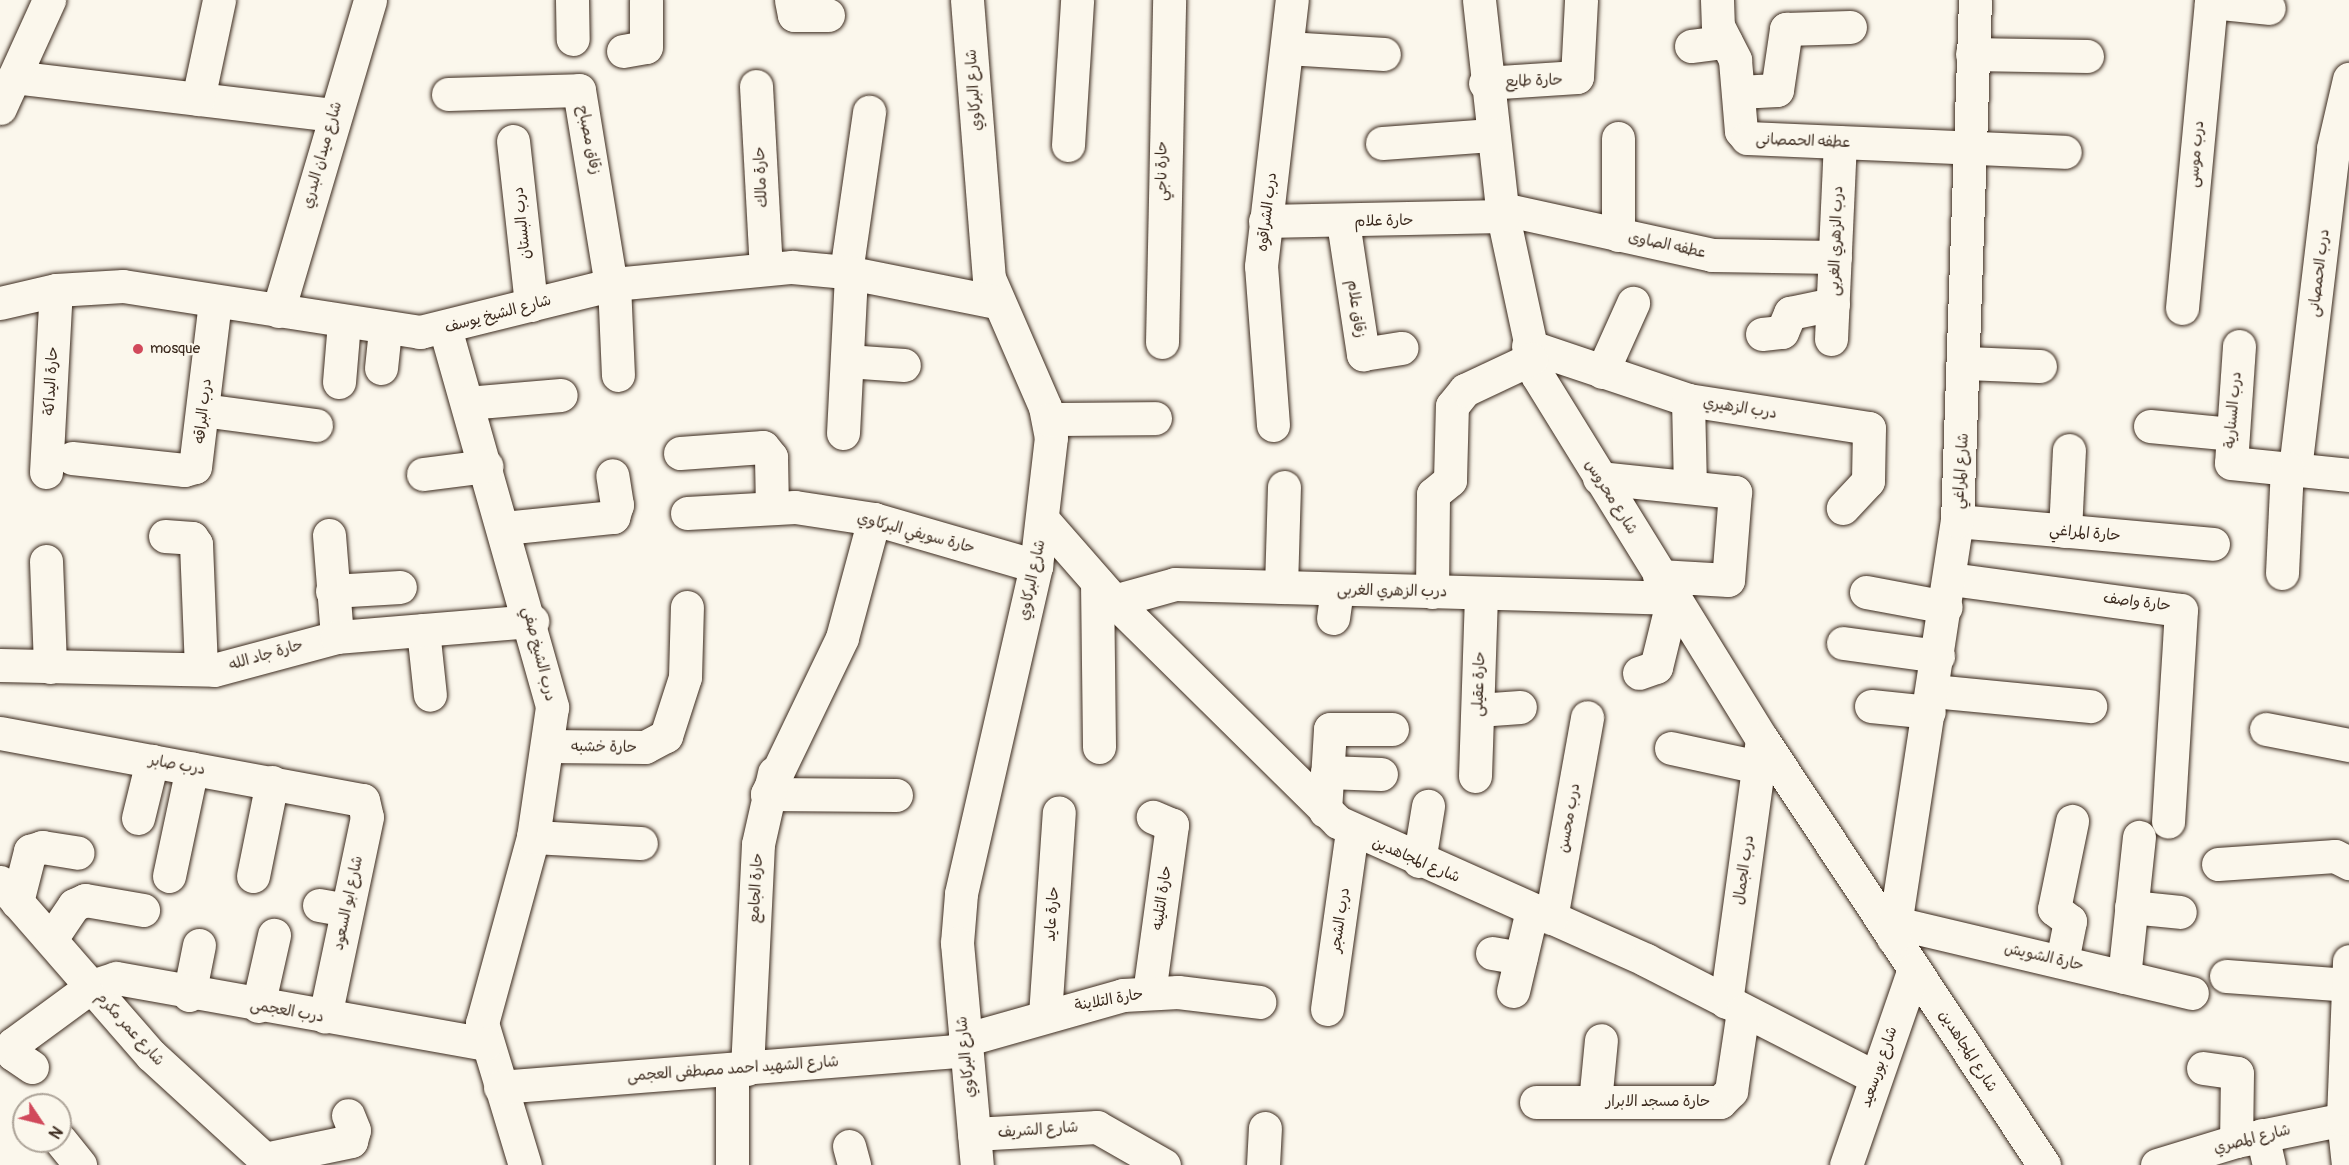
<!DOCTYPE html>
<html>
<head>
<meta charset="utf-8">
<style>
  body { margin:0 }
  #map { position:relative; width:2349px; height:1165px; overflow:hidden; background:#fbf7ec; font-family:Pangolin,"Playpen Sans Arabic",sans-serif }
  div>[style] { position:absolute }
  [style*='--x'] { left:calc(var(--x)*1px); top:calc(var(--y)*1px); width:calc(var(--w)*1px); rotate:calc(var(--a)*1deg) }
  .roads { filter:drop-shadow(0 0 2px #3b2a1e) drop-shadow(0 0 2px #3b2a1e) }
  .minor>* { height:33px; margin:-16.5px; padding:0 16.5px; transform-origin:16.5px; border-radius:16.5px; background:#fbf7ec }
  .dots>* { width:16px; height:16px; translate:-50% -50%; box-sizing:border-box; border:3px solid #fbf7ec; border-radius:50% }
  span { translate:-50% -50%; white-space:nowrap; text-align:center; line-height:1.15; -webkit-text-stroke:4.5px #fbf7ec; paint-order:stroke }
  .street-label { font-size:15px; color:#3b2a1e }
  .poi-label { font-size:15px; color:#3b2a1e }
  .left { translate:0 -50%; text-align:left }
  .north { position:absolute; left:12px; top:1093px; width:60px; height:60px; box-sizing:border-box; background:#fbf7ec; border:2px solid #aea59a; border-radius:50%; rotate:125deg; font-size:16px; font-weight:700; line-height:24px; text-align:center; color:#3b2a1e }
  .north::after { content:''; display:block; margin:auto; width:21px; height:27px; background:#d1495b; clip-path:polygon(50% 0,100% 100%,50% 72%,0 100%) }
</style>
</head>
<body>
<div id="map">
  <div class="roads">
    <div class="minor">
      <i style="--x:572;--y:0;--w:39;--a:89"></i>
      <i style="--x:791;--y:0;--w:15;--a:79"></i>
      <i style="--x:794;--y:15;--w:34;--a:0"></i>
      <i style="--x:967;--y:0;--w:279;--a:85.5"></i>
      <i style="--x:989;--y:278;--w:141;--a:66.5"></i>
      <i style="--x:1045;--y:407;--w:31;--a:79"></i>
      <i style="--x:1051;--y:437;--w:130;--a:96.6"></i>
      <i style="--x:1036;--y:566;--w:336;--a:102.9"></i>
      <i style="--x:961;--y:894;--w:49;--a:94.7"></i>
      <i style="--x:957;--y:943;--w:223;--a:84.9"></i>
      <i style="--x:1479;--y:0;--w:217;--a:83.7"></i>
      <i style="--x:1503;--y:216;--w:163;--a:77.9"></i>
      <i style="--x:1537;--y:375;--w:428;--a:58.3"></i>
      <i style="--x:1762;--y:739;--w:511;--a:56.5"></i>
      <i style="--x:1717;--y:0;--w:26;--a:88"></i>
      <i style="--x:1718;--y:26;--w:38;--a:63"></i>
      <i style="--x:1735;--y:60;--w:71;--a:85.2"></i>
      <i style="--x:1741;--y:131;--w:9;--a:49"></i>
      <i style="--x:1747;--y:138;--w:318;--a:2.5"></i>
      <i style="--x:2211;--y:2;--w:58;--a:5.9"></i>
      <i style="--x:1691;--y:46;--w:35;--a:-7"></i>
      <i style="--x:1287;--y:48;--w:97;--a:3.5"></i>
      <i style="--x:623;--y:51;--w:23;--a:-10"></i>
      <i style="--x:646;--y:47;--w:47;--a:-90"></i>
      <i style="--x:1972;--y:54;--w:115;--a:1"></i>
      <i style="--x:14;--y:77;--w:321;--a:6.8"></i>
      <i style="--x:1485;--y:83;--w:92;--a:-3.7"></i>
      <i style="--x:1577;--y:77;--w:77;--a:-87"></i>
      <i style="--x:756;--y:86;--w:182;--a:86.9"></i>
      <i style="--x:1738;--y:92;--w:39;--a:-3"></i>
      <i style="--x:1777;--y:90;--w:62;--a:-81.6"></i>
      <i style="--x:1786;--y:29;--w:64;--a:-1.8"></i>
      <i style="--x:448;--y:94;--w:131;--a:-1.7"></i>
      <i style="--x:579;--y:90;--w:198;--a:80.7"></i>
      <i style="--x:198;--y:99;--w:101;--a:-78"></i>
      <i style="--x:0;--y:108;--w:119;--a:-65.6"></i>
      <i style="--x:1618;--y:138;--w:97;--a:90"></i>
      <i style="--x:513;--y:141;--w:165;--a:83.7"></i>
      <i style="--x:1382;--y:143;--w:110;--a:-4.2"></i>
      <i style="--x:1068;--y:145;--w:145;--a:-86.4"></i>
      <i style="--x:1503;--y:209;--w:214;--a:12.4"></i>
      <i style="--x:1712;--y:255;--w:123;--a:0.9"></i>
      <i style="--x:1265;--y:221;--w:238;--a:-1.2"></i>
      <i style="--x:1343;--y:222;--w:134;--a:81.4"></i>
      <i style="--x:1363;--y:354;--w:39;--a:-9"></i>
      <i style="--x:846;--y:272;--w:162;--a:-81.8"></i>
      <i style="--x:614;--y:284;--w:91;--a:87.5"></i>
      <i style="--x:0;--y:303;--w:57;--a:-13.1"></i>
      <i style="--x:56;--y:290;--w:67;--a:-3.4"></i>
      <i style="--x:123;--y:286;--w:301;--a:8.8"></i>
      <i style="--x:420;--y:332;--w:200;--a:-13.9"></i>
      <i style="--x:614;--y:284;--w:179;--a:-5.5"></i>
      <i style="--x:792;--y:267;--w:54;--a:5.3"></i>
      <i style="--x:846;--y:272;--w:153;--a:11.3"></i>
      <i style="--x:2182;--y:308;--w:309;--a:-84.6"></i>
      <i style="--x:278;--y:311;--w:324;--a:-73.5"></i>
      <i style="--x:445;--y:328;--w:394;--a:74.2"></i>
      <i style="--x:552;--y:707;--w:131;--a:98.3"></i>
      <i style="--x:533;--y:837;--w:193;--a:105.3"></i>
      <i style="--x:482;--y:1023;--w:148;--a:73.2"></i>
      <i style="--x:1762;--y:334;--w:20;--a:-6"></i>
      <i style="--x:1782;--y:332;--w:21;--a:-67"></i>
      <i style="--x:1790;--y:313;--w:44;--a:-11.8"></i>
      <i style="--x:1831;--y:339;--w:197;--a:-87.4"></i>
      <i style="--x:1162;--y:342;--w:342;--a:-88.8"></i>
      <i style="--x:1528;--y:346;--w:169;--a:18.6"></i>
      <i style="--x:1688;--y:400;--w:183;--a:8.8"></i>
      <i style="--x:1869;--y:428;--w:53;--a:91.1"></i>
      <i style="--x:1868;--y:481;--w:37;--a:133"></i>
      <i style="--x:2239;--y:346;--w:117;--a:93.9"></i>
      <i style="--x:2231;--y:463;--w:119;--a:5.8"></i>
      <i style="--x:847;--y:361;--w:57;--a:4"></i>
      <i style="--x:1965;--y:363;--w:75;--a:2.3"></i>
      <i style="--x:381;--y:368;--w:39;--a:-84"></i>
      <i style="--x:1602;--y:372;--w:76;--a:-65.8"></i>
      <i style="--x:339;--y:382;--w:60;--a:-85.2"></i>
      <i style="--x:1688;--y:400;--w:85;--a:88.7"></i>
      <i style="--x:467;--y:403;--w:94;--a:-4.9"></i>
      <i style="--x:203;--y:410;--w:114;--a:7.6"></i>
      <i style="--x:1048;--y:419;--w:107;--a:-0.5"></i>
      <i style="--x:1273;--y:425;--w:159;--a:-94.3"></i>
      <i style="--x:1261;--y:266;--w:268;--a:-83.4"></i>
      <i style="--x:2150;--y:426;--w:81;--a:5.6"></i>
      <i style="--x:843;--y:433;--w:160;--a:-87.1"></i>
      <i style="--x:680;--y:453;--w:83;--a:-4.1"></i>
      <i style="--x:763;--y:447;--w:13;--a:51"></i>
      <i style="--x:771;--y:457;--w:50;--a:88.9"></i>
      <i style="--x:72;--y:458;--w:113;--a:6.1"></i>
      <i style="--x:184;--y:470;--w:11;--a:-15"></i>
      <i style="--x:195;--y:467;--w:167;--a:-83.1"></i>
      <i style="--x:2295;--y:469;--w:323;--a:-83.2"></i>
      <i style="--x:2333;--y:148;--w:71;--a:-76.9"></i>
      <i style="--x:46;--y:472;--w:182;--a:-86.9"></i>
      <i style="--x:423;--y:474;--w:64;--a:-7.2"></i>
      <i style="--x:1599;--y:478;--w:137;--a:5.9"></i>
      <i style="--x:1735;--y:492;--w:88;--a:94.5"></i>
      <i style="--x:1728;--y:580;--w:69;--a:-176.7"></i>
      <i style="--x:687;--y:513;--w:108;--a:-3.2"></i>
      <i style="--x:795;--y:507;--w:80;--a:8.6"></i>
      <i style="--x:874;--y:519;--w:169;--a:16.2"></i>
      <i style="--x:874;--y:519;--w:123;--a:105.1"></i>
      <i style="--x:842;--y:638;--w:173;--a:115.7"></i>
      <i style="--x:767;--y:794;--w:129;--a:0.4"></i>
      <i style="--x:1044;--y:521;--w:106;--a:48.8"></i>
      <i style="--x:1114;--y:601;--w:315;--a:44.6"></i>
      <i style="--x:1338;--y:822;--w:338;--a:24.1"></i>
      <i style="--x:1646;--y:960;--w:257;--a:27.1"></i>
      <i style="--x:1957;--y:521;--w:257;--a:5.1"></i>
      <i style="--x:504;--y:528;--w:110;--a:-5.8"></i>
      <i style="--x:613;--y:517;--w:13;--a:-72"></i>
      <i style="--x:617;--y:505;--w:30;--a:-99"></i>
      <i style="--x:2065;--y:531;--w:81;--a:-87.2"></i>
      <i style="--x:329;--y:535;--w:102;--a:85.5"></i>
      <i style="--x:165;--y:536;--w:27;--a:4"></i>
      <i style="--x:192;--y:538;--w:7;--a:56"></i>
      <i style="--x:196;--y:544;--w:125;--a:87.7"></i>
      <i style="--x:46;--y:561;--w:106;--a:87.8"></i>
      <i style="--x:2282;--y:573;--w:105;--a:-87.3"></i>
      <i style="--x:1951;--y:579;--w:232;--a:7.7"></i>
      <i style="--x:2181;--y:610;--w:212;--a:93.5"></i>
      <i style="--x:1097;--y:582;--w:165;--a:89.3"></i>
      <i style="--x:1281;--y:587;--w:100;--a:-88.3"></i>
      <i style="--x:332;--y:591;--w:68;--a:-3.4"></i>
      <i style="--x:1432;--y:592;--w:98;--a:-89.4"></i>
      <i style="--x:1433;--y:494;--w:22;--a:-39"></i>
      <i style="--x:1450;--y:480;--w:74;--a:-88.5"></i>
      <i style="--x:1452;--y:406;--w:21;--a:-51"></i>
      <i style="--x:1465;--y:390;--w:73;--a:-25.2"></i>
      <i style="--x:1866;--y:592;--w:81;--a:10.6"></i>
      <i style="--x:1114;--y:601;--w:63;--a:-15.6"></i>
      <i style="--x:1175;--y:584;--w:498;--a:1.6"></i>
      <i style="--x:1673;--y:598;--w:71;--a:103.8"></i>
      <i style="--x:1656;--y:667;--w:18;--a:161"></i>
      <i style="--x:1333;--y:618;--w:27;--a:-82"></i>
      <i style="--x:423;--y:630;--w:65;--a:83.9"></i>
      <i style="--x:1843;--y:643;--w:96;--a:7.8"></i>
      <i style="--x:0;--y:665;--w:214;--a:1.3"></i>
      <i style="--x:214;--y:670;--w:127;--a:-15"></i>
      <i style="--x:337;--y:637;--w:196;--a:-4.7"></i>
      <i style="--x:1933;--y:691;--w:158;--a:5.5"></i>
      <i style="--x:1871;--y:706;--w:58;--a:5.9"></i>
      <i style="--x:1478;--y:710;--w:42;--a:-4.1"></i>
      <i style="--x:2266;--y:729;--w:85;--a:10.9"></i>
      <i style="--x:0;--y:733;--w:369;--a:10.5"></i>
      <i style="--x:363;--y:800;--w:17;--a:77"></i>
      <i style="--x:367;--y:817;--w:204;--a:101.9"></i>
      <i style="--x:549;--y:746;--w:96;--a:0.6"></i>
      <i style="--x:645;--y:747;--w:24;--a:-28"></i>
      <i style="--x:666;--y:736;--w:62;--a:-72.1"></i>
      <i style="--x:685;--y:677;--w:70;--a:-88.4"></i>
      <i style="--x:1671;--y:748;--w:89;--a:12.3"></i>
      <i style="--x:1327;--y:772;--w:54;--a:2.1"></i>
      <i style="--x:1475;--y:776;--w:183;--a:-88.1"></i>
      <i style="--x:1325;--y:811;--w:82;--a:-86.5"></i>
      <i style="--x:1330;--y:729;--w:62;--a:0"></i>
      <i style="--x:138;--y:818;--w:59;--a:-76.2"></i>
      <i style="--x:533;--y:837;--w:108;--a:3.2"></i>
      <i style="--x:1419;--y:861;--w:56;--a:-80.7"></i>
      <i style="--x:2218;--y:864;--w:117;--a:-3.9"></i>
      <i style="--x:2335;--y:856;--w:16;--a:27"></i>
      <i style="--x:169;--y:876;--w:110;--a:-78"></i>
      <i style="--x:253;--y:876;--w:96;--a:-78.6"></i>
      <i style="--x:0;--y:882;--w:230;--a:48.9"></i>
      <i style="--x:151;--y:1055;--w:163;--a:42.5"></i>
      <i style="--x:17;--y:902;--w:53;--a:-75.7"></i>
      <i style="--x:30;--y:851;--w:13;--a:-18"></i>
      <i style="--x:42;--y:847;--w:36;--a:9"></i>
      <i style="--x:319;--y:905;--w:27;--a:10"></i>
      <i style="--x:2131;--y:907;--w:49;--a:5.8"></i>
      <i style="--x:1551;--y:918;--w:204;--a:-79.8"></i>
      <i style="--x:1896;--y:923;--w:304;--a:13.3"></i>
      <i style="--x:1893;--y:938;--w:422;--a:-81.3"></i>
      <i style="--x:1957;--y:521;--w:521;--a:-88.02"></i>
      <i style="--x:51;--y:939;--w:41;--a:-55.9"></i>
      <i style="--x:74;--y:905;--w:12;--a:-24"></i>
      <i style="--x:85;--y:900;--w:59;--a:9.8"></i>
      <i style="--x:1492;--y:953;--w:29;--a:10"></i>
      <i style="--x:2062;--y:961;--w:41;--a:-78.7"></i>
      <i style="--x:2070;--y:921;--w:20;--a:-143"></i>
      <i style="--x:2054;--y:909;--w:90;--a:-78.4"></i>
      <i style="--x:2226;--y:976;--w:122;--a:4.2"></i>
      <i style="--x:2124;--y:977;--w:141;--a:-83.9"></i>
      <i style="--x:1513;--y:991;--w:83;--a:-76.8"></i>
      <i style="--x:1149;--y:993;--w:170;--a:-82.2"></i>
      <i style="--x:1172;--y:825;--w:21;--a:-157"></i>
      <i style="--x:189;--y:995;--w:51;--a:-78.7"></i>
      <i style="--x:1726;--y:1002;--w:265;--a:-82.2"></i>
      <i style="--x:258;--y:1006;--w:73;--a:-77.3"></i>
      <i style="--x:1327;--y:1009;--w:180;--a:-82"></i>
      <i style="--x:1045;--y:1015;--w:203;--a:-86.1"></i>
      <i style="--x:964;--y:1040;--w:165;--a:-15.8"></i>
      <i style="--x:1123;--y:995;--w:55;--a:-3.1"></i>
      <i style="--x:1178;--y:992;--w:82;--a:7"></i>
      <i style="--x:32;--y:1067;--w:23;--a:-146"></i>
      <i style="--x:13;--y:1054;--w:10;--a:-90"></i>
      <i style="--x:13;--y:1044;--w:98;--a:-36.3"></i>
      <i style="--x:92;--y:986;--w:25;--a:-18"></i>
      <i style="--x:116;--y:978;--w:375;--a:10.1"></i>
      <i style="--x:2203;--y:1068;--w:34;--a:8"></i>
      <i style="--x:2237;--y:1073;--w:68;--a:90.8"></i>
      <i style="--x:747;--y:1069;--w:225;--a:-87.2"></i>
      <i style="--x:758;--y:844;--w:73;--a:-77.3"></i>
      <i style="--x:500;--y:1087;--w:467;--a:-4.5"></i>
      <i style="--x:1536;--y:1102;--w:184;--a:0"></i>
      <i style="--x:1720;--y:1102;--w:16;--a:-45"></i>
      <i style="--x:1731;--y:1091;--w:81;--a:-81.5"></i>
      <i style="--x:1595;--y:1102;--w:62;--a:-84.5"></i>
      <i style="--x:974;--y:1134;--w:123;--a:-3.3"></i>
      <i style="--x:1097;--y:1127;--w:77;--a:29.6"></i>
      <i style="--x:2262;--y:1135;--w:31;--a:77"></i>
      <i style="--x:60;--y:1140;--w:32;--a:51"></i>
      <i style="--x:849;--y:1146;--w:20;--a:75"></i>
      <i style="--x:265;--y:1159;--w:88;--a:-11.8"></i>
      <i style="--x:351;--y:1141;--w:11;--a:-75"></i>
      <i style="--x:354;--y:1130;--w:16;--a:-112"></i>
      <i style="--x:732;--y:1165;--w:95;--a:-90"></i>
      <i style="--x:1263;--y:1165;--w:37;--a:-87"></i>
      <i style="--x:1846;--y:1165;--w:207;--a:-70.9"></i>
      <i style="--x:2157;--y:1165;--w:83;--a:-16.9"></i>
      <i style="--x:2236;--y:1141;--w:115;--a:-11.5"></i>
      <i style="--x:2348;--y:1165;--w:46;--a:-96.2"></i>
      <i style="--x:2343;--y:1119;--w:158;--a:-87.8"></i>
    </div>
  </div>
  <div class="dots">
    <i style="left:138px;top:349px;background:#d1495b"></i>
  </div>
  <div class="street-label">
    <span style="left:1534px;top:81px;rotate:-2deg">حارة طايع</span>
    <span style="left:974px;top:90px;rotate:-94deg">شارع البركاوي</span>
    <span style="left:589px;top:140px;rotate:79deg">زقاق مصباح</span>
    <span style="left:1803px;top:141px;rotate:2deg">عطفه الحمصانى</span>
    <span style="left:2196px;top:154px;rotate:-85deg">درب موسى</span>
    <span style="left:322px;top:155px;rotate:-74deg">شارع ميدان البدري</span>
    <span style="left:1162px;top:171px;rotate:-90deg">حارة ناجي</span>
    <span style="left:761px;top:177px;rotate:-93deg">حارة مالك</span>
    <span style="left:1267px;top:212px;rotate:-83deg">درب الشراقوه</span>
    <span style="left:1384px;top:221px;rotate:-1deg">حارة علام</span>
    <span style="left:522px;top:223px;rotate:-96deg">درب البستان</span>
    <span style="left:1836px;top:241px;rotate:-88deg">درب الزهري الغربى</span>
    <span style="left:1667px;top:245px;rotate:12deg">عطفه الصاوى</span>
    <span style="left:2319px;top:273px;rotate:-83deg">درب الحمصانى</span>
    <span style="left:1356px;top:309px;rotate:82deg">زقاق علام</span>
    <span style="left:498px;top:314px;rotate:-15deg">شارع الشيخ يوسف</span>
    <span style="left:51px;top:381px;rotate:-87deg">حارة اليداكة</span>
    <span style="left:1740px;top:408px;rotate:9deg">درب الزهيري</span>
    <span style="left:2233px;top:410px;rotate:-85deg">درب السنارية</span>
    <span style="left:203px;top:411px;rotate:-84deg">درب البراقه</span>
    <span style="left:1961px;top:471px;rotate:-86deg">شارع المراغي</span>
    <span style="left:1611px;top:497px;rotate:58deg">شارع محروس</span>
    <span style="left:916px;top:533px;rotate:15deg">حارة سويفي البركاوي</span>
    <span style="left:2085px;top:533px;rotate:5deg">حارة المراغي</span>
    <span style="left:1032px;top:580px;rotate:-78deg">شارع البركاوي</span>
    <span style="left:1392px;top:591px;rotate:1deg">درب الزهري الغربى</span>
    <span style="left:2137px;top:602px;rotate:7deg">حارة واصف</span>
    <span style="left:539px;top:654px;rotate:76deg">درب الشيخ صفي</span>
    <span style="left:266px;top:655px;rotate:-16deg">حارة جاد الله</span>
    <span style="left:1479px;top:684px;rotate:-88deg">حارة عقيلى</span>
    <span style="left:604px;top:747px;rotate:1deg">حارة خشبه</span>
    <span style="left:177px;top:765px;rotate:10deg">درب صابر</span>
    <span style="left:1569px;top:818px;rotate:-80deg">درب محسن</span>
    <span style="left:1416px;top:860px;rotate:23deg">شارع المجاهدين</span>
    <span style="left:1744px;top:870px;rotate:-82deg">درب الجمال</span>
    <span style="left:756px;top:888px;rotate:-87deg">حارة الجامع</span>
    <span style="left:1162px;top:898px;rotate:-82deg">حارة التلينه</span>
    <span style="left:348px;top:903px;rotate:-78deg">شارع ابو السعود</span>
    <span style="left:1052px;top:914px;rotate:-86deg">حارة عايد</span>
    <span style="left:1340px;top:920px;rotate:-82deg">درب الشجر</span>
    <span style="left:2044px;top:957px;rotate:13deg">حارة الشويش</span>
    <span style="left:1109px;top:1000px;rotate:-10deg">حارة التلاينة</span>
    <span style="left:287px;top:1011px;rotate:10deg">درب العجمى</span>
    <span style="left:130px;top:1029px;rotate:48deg">شارع عمر مكرم</span>
    <span style="left:1968px;top:1051px;rotate:57deg">شارع المجاهدين</span>
    <span style="left:966px;top:1057px;rotate:-96deg">شارع البركاوي</span>
    <span style="left:1879px;top:1067px;rotate:-71deg">شارع بورسعيد</span>
    <span style="left:733px;top:1069px;rotate:-4deg">شارع الشهيد احمد مصطفى العجمى</span>
    <span style="left:1658px;top:1102px">حارة مسجد الابرار</span>
    <span style="left:1038px;top:1130px;rotate:-4deg">شارع الشريف</span>
    <span style="left:2252px;top:1139px;rotate:-14deg">شارع المصري</span>
  </div>
  <div class="poi-label">
    <span class="left" style="left:150px;top:349px">mosque</span>
  </div>
  <div class="north">N</div>
</div>
</body>
</html>
